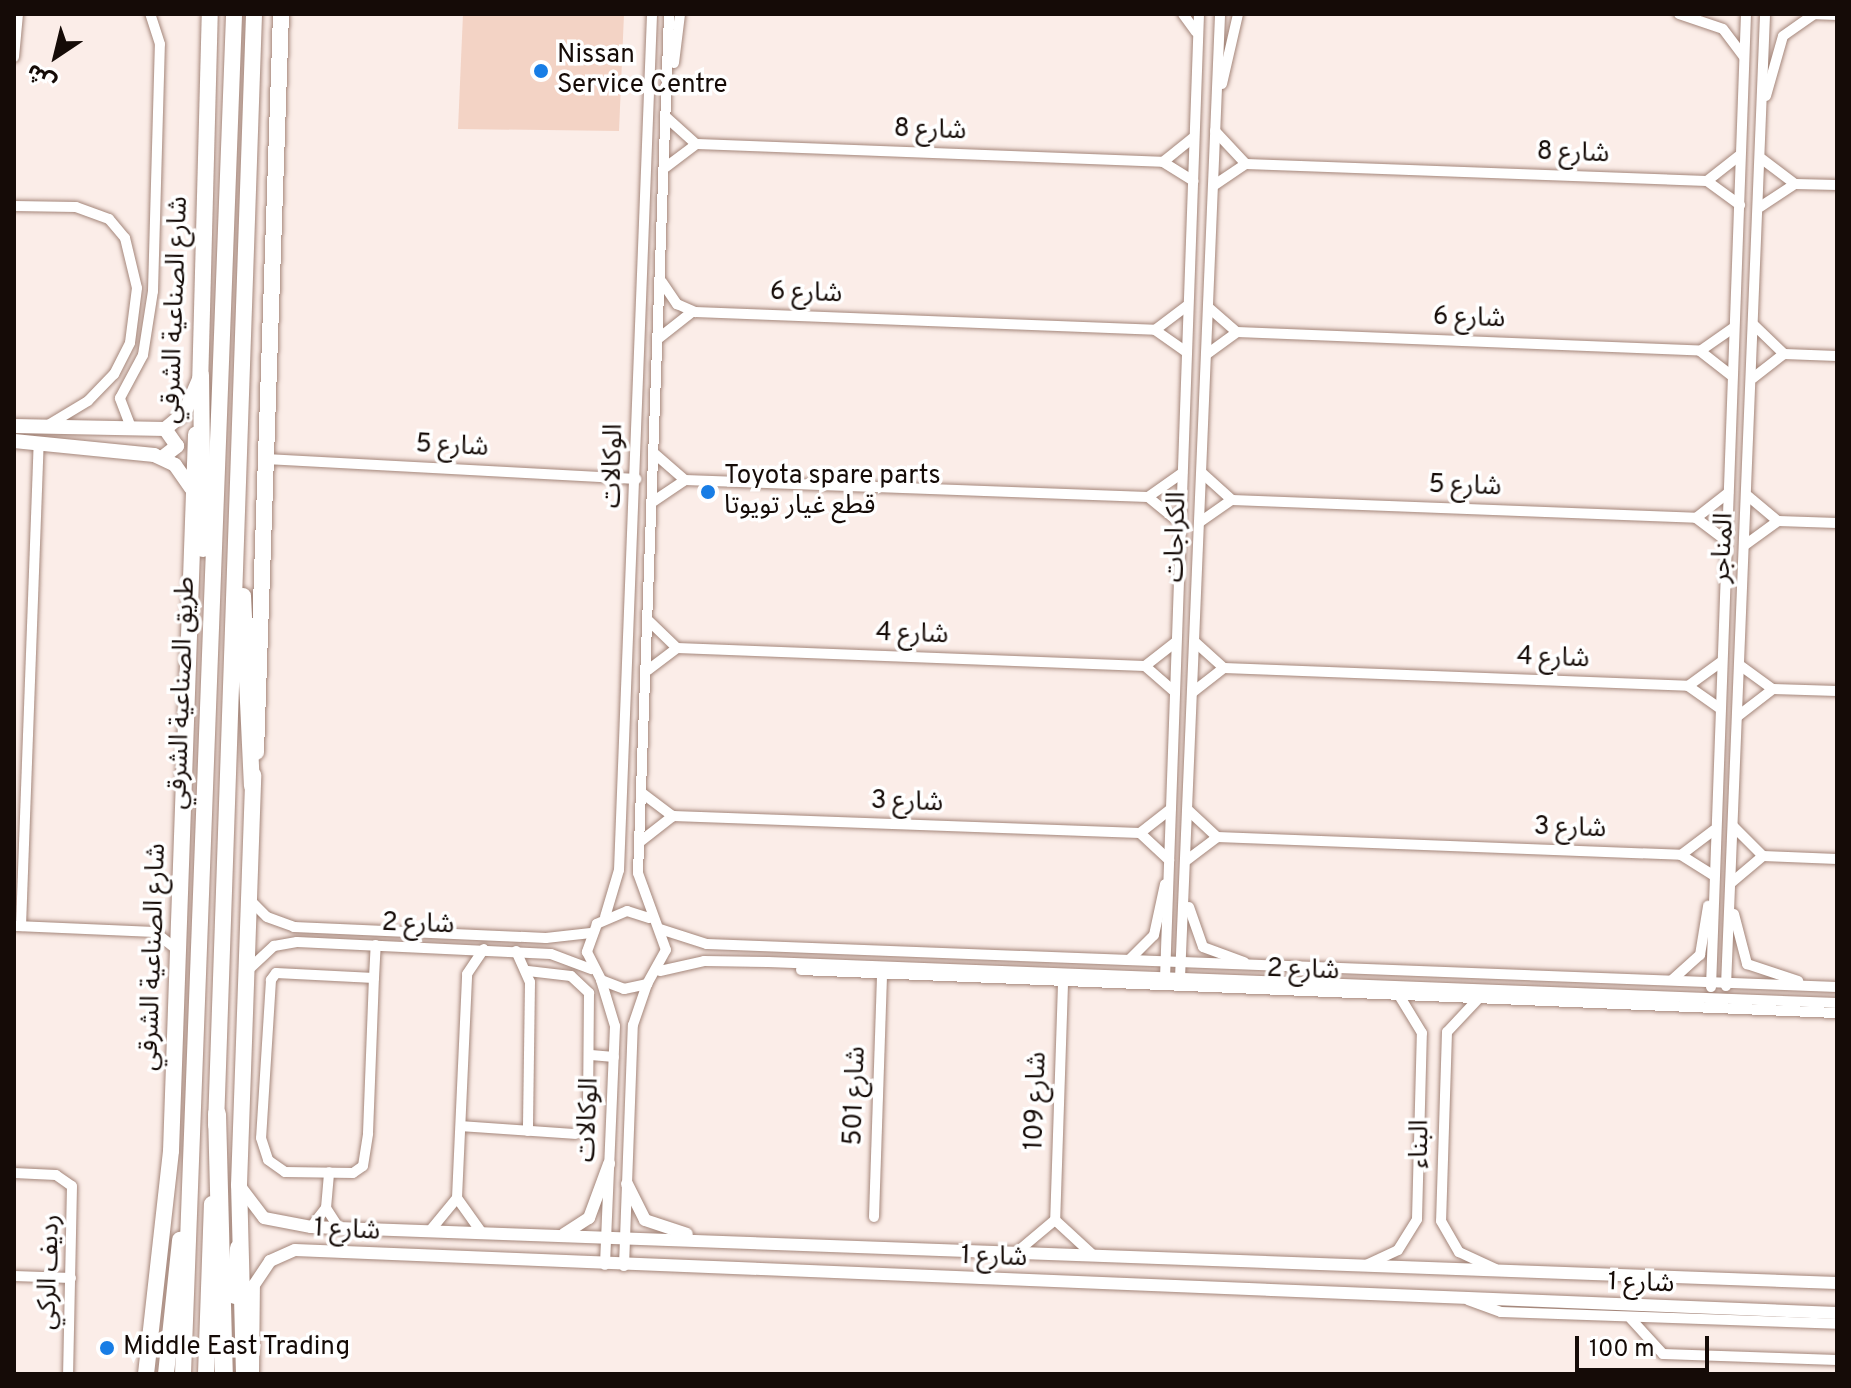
<!DOCTYPE html>
<html>
<head>
<meta charset="utf-8">
<style>
  body { margin:0 }
  #map { position:relative; width:1851px; height:1388px; overflow:hidden; background:#fbede8; font-family:Overpass,"Noto Sans Arabic",sans-serif }
  div>[style] { position:absolute }
  [style*='--x'] { left:calc(var(--x)*1px); top:calc(var(--y)*1px); width:calc(var(--w)*1px); rotate:calc(var(--a)*1deg) }
  .building>* { inset:0; background:#f3d3c5 }
  .roads { filter:drop-shadow(0 0 2px #a4867a) drop-shadow(0 0 2px #a4867a) }
  .minor>* { height:10px; margin:-5px; padding:0 5px; transform-origin:5px; border-radius:5px; background:#fff }
  .tertiary>* { height:12px; margin:-6px; padding:0 6px; transform-origin:6px; border-radius:6px; background:#fff }
  .secondary>* { height:14px; margin:-7px; padding:0 7px; transform-origin:7px; border-radius:7px; background:#fff }
  .primary>* { height:16px; margin:-8px; padding:0 8px; transform-origin:8px; border-radius:8px; background:#fff }
  .trunk>* { height:16px; margin:-8px; padding:0 8px; transform-origin:8px; border-radius:8px; background:#fff }
  .motorway>* { height:18px; margin:-9px; padding:0 9px; transform-origin:9px; border-radius:9px; background:#fff }
  .dots>* { width:22px; height:22px; translate:-50% -50%; box-sizing:border-box; border:4px solid #fff; border-radius:50% }
  span { translate:-50% -50%; white-space:nowrap; text-align:center; line-height:1.15; -webkit-text-stroke:7px #fff; paint-order:stroke }
  .poi-label { font-size:26px; color:#150b07 }
  .left { translate:0 -50%; text-align:left }
  .street-label { font-size:26px; color:#150b07 }
  .frame { position:absolute; inset:0; border:16px solid #150b07; pointer-events:none }
  .north { position:absolute; left:16px; top:16px; width:80px; height:80px; -webkit-text-stroke:6px #fff; paint-order:stroke; rotate:215deg; font-size:22px; font-weight:700; line-height:32px; text-align:center; color:#150b07 }
  .north::after { content:''; display:block; margin:auto; width:28px; height:36px; background:#150b07; clip-path:polygon(50% 0,100% 100%,50% 72%,0 100%) }
  .scale { position:absolute; left:1575px; top:1336px; width:134px; height:36px; box-sizing:border-box; border:4px solid #150b07; border-top:0; padding-left:10px; font-size:24px; line-height:28px; white-space:nowrap; color:#150b07; -webkit-text-stroke:6px #fff; paint-order:stroke }
</style>
</head>
<body>
<div id="map">
  <div class="building">
    <i style="clip-path:polygon(463px 14px,624px 14px,619px 131px,458px 129px)"></i>
  </div>
  <div class="roads">
    <div class="minor">
      <i style="--x:1183;--y:14;--w:22;--a:54"></i>
      <i style="--x:1679;--y:14;--w:46;--a:18.8"></i>
      <i style="--x:1723;--y:29;--w:35;--a:53"></i>
      <i style="--x:1811;--y:14;--w:26;--a:2"></i>
      <i style="--x:14;--y:57;--w:43;--a:-84.7"></i>
      <i style="--x:674;--y:63;--w:49;--a:-83"></i>
      <i style="--x:1222;--y:84;--w:72;--a:-77.1"></i>
      <i style="--x:1766;--y:96;--w:62;--a:-74.2"></i>
      <i style="--x:1783;--y:36;--w:38;--a:-35"></i>
      <i style="--x:666;--y:117;--w:40;--a:42"></i>
      <i style="--x:1215;--y:131;--w:45;--a:46.8"></i>
      <i style="--x:1762;--y:159;--w:41;--a:37.1"></i>
      <i style="--x:1163;--y:162;--w:40;--a:-39"></i>
      <i style="--x:666;--y:167;--w:38;--a:-37"></i>
      <i style="--x:696;--y:144;--w:467;--a:2.2"></i>
      <i style="--x:1163;--y:162;--w:36;--a:32"></i>
      <i style="--x:1707;--y:181;--w:41;--a:36"></i>
      <i style="--x:1213;--y:186;--w:40;--a:-34"></i>
      <i style="--x:1246;--y:164;--w:461;--a:2.1"></i>
      <i style="--x:1707;--y:181;--w:42;--a:-38.2"></i>
      <i style="--x:14;--y:206;--w:62;--a:0.9"></i>
      <i style="--x:76;--y:207;--w:35;--a:20"></i>
      <i style="--x:109;--y:219;--w:25;--a:50"></i>
      <i style="--x:125;--y:238;--w:51;--a:76.5"></i>
      <i style="--x:137;--y:288;--w:55;--a:97.3"></i>
      <i style="--x:130;--y:343;--w:35;--a:117"></i>
      <i style="--x:114;--y:374;--w:37;--a:134"></i>
      <i style="--x:88;--y:401;--w:47;--a:149"></i>
      <i style="--x:1760;--y:207;--w:42;--a:-33.3"></i>
      <i style="--x:1795;--y:184;--w:42;--a:1.4"></i>
      <i style="--x:662;--y:282;--w:27;--a:56"></i>
      <i style="--x:677;--y:304;--w:20;--a:24"></i>
      <i style="--x:695;--y:312;--w:460;--a:2.2"></i>
      <i style="--x:1155;--y:330;--w:39;--a:35"></i>
      <i style="--x:1208;--y:307;--w:38;--a:41"></i>
      <i style="--x:1237;--y:332;--w:463;--a:2.3"></i>
      <i style="--x:1700;--y:351;--w:39;--a:38"></i>
      <i style="--x:1754;--y:325;--w:42;--a:44"></i>
      <i style="--x:1155;--y:330;--w:41;--a:-37.1"></i>
      <i style="--x:659;--y:338;--w:42;--a:-38.2"></i>
      <i style="--x:1700;--y:351;--w:40;--a:-34.9"></i>
      <i style="--x:1207;--y:354;--w:37;--a:-36"></i>
      <i style="--x:1753;--y:378;--w:39;--a:-38"></i>
      <i style="--x:1784;--y:354;--w:53;--a:2.2"></i>
      <i style="--x:132;--y:430;--w:34;--a:-111"></i>
      <i style="--x:120;--y:398;--w:49;--a:-61.9"></i>
      <i style="--x:143;--y:355;--w:65;--a:-81.1"></i>
      <i style="--x:153;--y:291;--w:247;--a:-88.4"></i>
      <i style="--x:160;--y:44;--w:32;--a:-108"></i>
      <i style="--x:655;--y:454;--w:40;--a:41"></i>
      <i style="--x:266;--y:459;--w:371;--a:3.1"></i>
      <i style="--x:1202;--y:473;--w:40;--a:42"></i>
      <i style="--x:1748;--y:496;--w:39;--a:40"></i>
      <i style="--x:1778;--y:521;--w:59;--a:1.9"></i>
      <i style="--x:1148;--y:497;--w:43;--a:39.3"></i>
      <i style="--x:654;--y:501;--w:37;--a:-34"></i>
      <i style="--x:685;--y:480;--w:463;--a:2.1"></i>
      <i style="--x:1148;--y:497;--w:42;--a:-35.2"></i>
      <i style="--x:1696;--y:518;--w:41;--a:-38"></i>
      <i style="--x:1200;--y:522;--w:39;--a:-35"></i>
      <i style="--x:1232;--y:500;--w:464;--a:2.2"></i>
      <i style="--x:1696;--y:518;--w:39;--a:37"></i>
      <i style="--x:1745;--y:545;--w:41;--a:-36"></i>
      <i style="--x:649;--y:621;--w:39;--a:44"></i>
      <i style="--x:677;--y:648;--w:468;--a:2.2"></i>
      <i style="--x:1145;--y:666;--w:38;--a:41"></i>
      <i style="--x:1195;--y:642;--w:39;--a:42"></i>
      <i style="--x:1145;--y:666;--w:39;--a:-38"></i>
      <i style="--x:1741;--y:666;--w:39;--a:36"></i>
      <i style="--x:1773;--y:689;--w:64;--a:1.8"></i>
      <i style="--x:648;--y:670;--w:36;--a:-37"></i>
      <i style="--x:1688;--y:686;--w:38;--a:35"></i>
      <i style="--x:1193;--y:692;--w:39;--a:-38"></i>
      <i style="--x:1224;--y:668;--w:464;--a:2.2"></i>
      <i style="--x:1688;--y:686;--w:41;--a:-36"></i>
      <i style="--x:1738;--y:716;--w:44;--a:-37.6"></i>
      <i style="--x:642;--y:793;--w:39;--a:37"></i>
      <i style="--x:673;--y:816;--w:467;--a:2.1"></i>
      <i style="--x:1140;--y:833;--w:39;--a:-38"></i>
      <i style="--x:1188;--y:810;--w:40;--a:43"></i>
      <i style="--x:1733;--y:826;--w:42;--a:45"></i>
      <i style="--x:1763;--y:856;--w:74;--a:2.3"></i>
      <i style="--x:1140;--y:833;--w:40;--a:43"></i>
      <i style="--x:641;--y:841;--w:41;--a:-38"></i>
      <i style="--x:1681;--y:855;--w:41;--a:-37.1"></i>
      <i style="--x:1187;--y:860;--w:38;--a:-37"></i>
      <i style="--x:1217;--y:837;--w:464;--a:2.2"></i>
      <i style="--x:1681;--y:855;--w:38;--a:32"></i>
      <i style="--x:1731;--y:883;--w:42;--a:-40.2"></i>
      <i style="--x:249;--y:899;--w:25;--a:45"></i>
      <i style="--x:267;--y:917;--w:29;--a:20"></i>
      <i style="--x:294;--y:927;--w:252;--a:2.5"></i>
      <i style="--x:546;--y:938;--w:45;--a:-6.3"></i>
      <i style="--x:1189;--y:907;--w:42;--a:70.7"></i>
      <i style="--x:1203;--y:947;--w:44;--a:20.1"></i>
      <i style="--x:1734;--y:914;--w:52;--a:75.4"></i>
      <i style="--x:1747;--y:964;--w:54;--a:18.4"></i>
      <i style="--x:605;--y:917;--w:49;--a:-73.4"></i>
      <i style="--x:619;--y:870;--w:857;--a:-87.79"></i>
      <i style="--x:649;--y:918;--w:23;--a:-162"></i>
      <i style="--x:627;--y:911;--w:33;--a:157"></i>
      <i style="--x:597;--y:924;--w:30;--a:110"></i>
      <i style="--x:587;--y:952;--w:31;--a:63"></i>
      <i style="--x:601;--y:980;--w:25;--a:21"></i>
      <i style="--x:624;--y:989;--w:24;--a:-12"></i>
      <i style="--x:647;--y:984;--w:39;--a:-61"></i>
      <i style="--x:666;--y:950;--w:82;--a:-110"></i>
      <i style="--x:638;--y:873;--w:860;--a:-87.93"></i>
      <i style="--x:16;--y:926;--w:139;--a:2.5"></i>
      <i style="--x:155;--y:932;--w:28;--a:39"></i>
      <i style="--x:21;--y:926;--w:483;--a:-87.9"></i>
      <i style="--x:660;--y:929;--w:49;--a:17.7"></i>
      <i style="--x:707;--y:944;--w:1131;--a:2.18"></i>
      <i style="--x:516;--y:951;--w:34;--a:66"></i>
      <i style="--x:530;--y:982;--w:149;--a:90.8"></i>
      <i style="--x:1129;--y:960;--w:35;--a:-45"></i>
      <i style="--x:1154;--y:935;--w:52;--a:-77.8"></i>
      <i style="--x:801;--y:970;--w:1037;--a:2.38"></i>
      <i style="--x:247;--y:971;--w:37;--a:-43"></i>
      <i style="--x:274;--y:946;--w:23;--a:-10"></i>
      <i style="--x:297;--y:942;--w:254;--a:2.7"></i>
      <i style="--x:551;--y:954;--w:43;--a:20.6"></i>
      <i style="--x:528;--y:971;--w:43;--a:6.6"></i>
      <i style="--x:571;--y:976;--w:25;--a:43"></i>
      <i style="--x:589;--y:993;--w:108;--a:90.5"></i>
      <i style="--x:660;--y:971;--w:45;--a:-12.8"></i>
      <i style="--x:704;--y:961;--w:64;--a:0.9"></i>
      <i style="--x:768;--y:962;--w:1070;--a:2.2"></i>
      <i style="--x:374;--y:978;--w:98;--a:-177.1"></i>
      <i style="--x:276;--y:973;--w:9;--a:126"></i>
      <i style="--x:271;--y:980;--w:158;--a:93.6"></i>
      <i style="--x:261;--y:1138;--w:23;--a:72"></i>
      <i style="--x:268;--y:1160;--w:21;--a:35"></i>
      <i style="--x:285;--y:1172;--w:68;--a:0.8"></i>
      <i style="--x:353;--y:1173;--w:12;--a:-35"></i>
      <i style="--x:363;--y:1166;--w:33;--a:-81"></i>
      <i style="--x:368;--y:1133;--w:155;--a:-87.8"></i>
      <i style="--x:374;--y:978;--w:33;--a:-87"></i>
      <i style="--x:1165;--y:978;--w:965;--a:-87.98"></i>
      <i style="--x:1180;--y:978;--w:965;--a:-87.62"></i>
      <i style="--x:601;--y:980;--w:48;--a:73.1"></i>
      <i style="--x:615;--y:1026;--w:239;--a:92.4"></i>
      <i style="--x:1672;--y:980;--w:38;--a:-42"></i>
      <i style="--x:1700;--y:955;--w:50;--a:-80.7"></i>
      <i style="--x:1063;--y:984;--w:236;--a:91.9"></i>
      <i style="--x:1055;--y:1220;--w:52;--a:42.6"></i>
      <i style="--x:1726;--y:986;--w:973;--a:-87.7"></i>
      <i style="--x:1711;--y:987;--w:974;--a:-87.94"></i>
      <i style="--x:1478;--y:999;--w:45;--a:133.2"></i>
      <i style="--x:1447;--y:1032;--w:189;--a:91.8"></i>
      <i style="--x:1441;--y:1221;--w:36;--a:60"></i>
      <i style="--x:1459;--y:1252;--w:40;--a:25"></i>
      <i style="--x:591;--y:1055;--w:23;--a:5"></i>
      <i style="--x:461;--y:1126;--w:115;--a:4"></i>
      <i style="--x:14;--y:1173;--w:42;--a:2.7"></i>
      <i style="--x:56;--y:1175;--w:19;--a:35"></i>
      <i style="--x:72;--y:1186;--w:188;--a:91.2"></i>
      <i style="--x:457;--y:1198;--w:43;--a:54.5"></i>
      <i style="--x:326;--y:1208;--w:36;--a:-85"></i>
      <i style="--x:326;--y:1208;--w:24;--a:57"></i>
      <i style="--x:874;--y:1217;--w:240;--a:-88.1"></i>
      <i style="--x:311;--y:1227;--w:24;--a:-52"></i>
      <i style="--x:429;--y:1232;--w:44;--a:-50.5"></i>
      <i style="--x:457;--y:1198;--w:224;--a:-87.4"></i>
      <i style="--x:467;--y:974;--w:30;--a:-56"></i>
      <i style="--x:1018;--y:1251;--w:48;--a:-40"></i>
      <i style="--x:1366;--y:1265;--w:35;--a:-25"></i>
      <i style="--x:1398;--y:1250;--w:36;--a:-58"></i>
      <i style="--x:1417;--y:1219;--w:186;--a:-88.5"></i>
      <i style="--x:1422;--y:1033;--w:42;--a:-121.4"></i>
      <i style="--x:624;--y:1266;--w:241;--a:-87.9"></i>
      <i style="--x:633;--y:1025;--w:43;--a:-71.1"></i>
      <i style="--x:14;--y:1276;--w:57;--a:2"></i>
      <i style="--x:1468;--y:1300;--w:35;--a:20"></i>
      <i style="--x:1501;--y:1312;--w:336;--a:2"></i>
      <i style="--x:1631;--y:1319;--w:47;--a:47.6"></i>
      <i style="--x:1663;--y:1354;--w:174;--a:2"></i>
    </div>
    <div class="tertiary">
      <i style="--x:627;--y:1184;--w:40;--a:63.4"></i>
      <i style="--x:645;--y:1220;--w:44;--a:18.4"></i>
      <i style="--x:239;--y:1185;--w:41;--a:52.9"></i>
      <i style="--x:264;--y:1218;--w:48;--a:10.8"></i>
      <i style="--x:311;--y:1227;--w:1527;--a:2.1"></i>
      <i style="--x:564;--y:1234;--w:30;--a:-33"></i>
      <i style="--x:589;--y:1218;--w:58;--a:-69.7"></i>
      <i style="--x:253;--y:1374;--w:89;--a:-89.4"></i>
      <i style="--x:254;--y:1285;--w:29;--a:-56"></i>
      <i style="--x:270;--y:1261;--w:27;--a:-24"></i>
      <i style="--x:295;--y:1250;--w:1543;--a:2.34"></i>
    </div>
    <div class="secondary">
      <i style="--x:14;--y:426;--w:151;--a:1.1"></i>
      <i style="--x:165;--y:429;--w:26;--a:-40"></i>
      <i style="--x:185;--y:412;--w:36;--a:-67"></i>
      <i style="--x:14;--y:441;--w:141;--a:5.7"></i>
      <i style="--x:154;--y:455;--w:23;--a:25"></i>
      <i style="--x:175;--y:465;--w:28;--a:55"></i>
      <i style="--x:163;--y:457;--w:18;--a:-38"></i>
      <i style="--x:177;--y:446;--w:21;--a:-125"></i>
    </div>
    <div class="primary">
      <i style="--x:200;--y:387;--w:373;--a:-88.5"></i>
      <i style="--x:256;--y:752;--w:738;--a:-88.06"></i>
      <i style="--x:146;--y:1374;--w:224;--a:-83.6"></i>
      <i style="--x:171;--y:1151;--w:717;--a:-88"></i>
      <i style="--x:244;--y:1374;--w:189;--a:-91.5"></i>
      <i style="--x:239;--y:1185;--w:410;--a:-88"></i>
    </div>
    <div class="trunk">
      <i style="--x:201;--y:375;--w:174;--a:89.3"></i>
      <i style="--x:243;--y:596;--w:190;--a:87.3"></i>
      <i style="--x:216;--y:1125;--w:1112;--a:-88.04"></i>
      <i style="--x:166;--y:1374;--w:135;--a:-84"></i>
      <i style="--x:183;--y:1374;--w:1361;--a:-87.85"></i>
      <i style="--x:206;--y:1374;--w:170;--a:-88"></i>
    </div>
    <div class="motorway">
      <i style="--x:217;--y:1114;--w:260;--a:88.5"></i>
      <i style="--x:235;--y:1295;--w:47;--a:-85.1"></i>
    </div>
  </div>
  <div class="dots">
    <i style="left:541px;top:71px;background:#187de5"></i>
    <i style="left:708px;top:492px;background:#187de5"></i>
    <i style="left:107px;top:1348px;background:#187de5"></i>
  </div>
  <div class="poi-label">
    <span class="left" style="left:557px;top:71px">Nissan<br>Service Centre</span>
    <span class="left" style="left:724px;top:492px">Toyota spare parts<br>قطع غيار تويوتا</span>
    <span class="left" style="left:123px;top:1348px">Middle East Trading</span>
  </div>
  <div class="street-label">
    <span style="left:930px;top:131px;rotate:2deg">شارع 8</span>
    <span style="left:1573px;top:154px;rotate:2deg">شارع 8</span>
    <span style="left:806px;top:294px;rotate:2deg">شارع 6</span>
    <span style="left:176px;top:310px;rotate:-88deg">شارع الصناعية الشرقي</span>
    <span style="left:1469px;top:319px;rotate:2deg">شارع 6</span>
    <span style="left:452px;top:447px;rotate:3deg">شارع 5</span>
    <span style="left:614px;top:466px;rotate:-88deg">الوكالات</span>
    <span style="left:1465px;top:487px;rotate:2deg">شارع 5</span>
    <span style="left:1177px;top:537px;rotate:-88deg">الكراجات</span>
    <span style="left:1724px;top:548px;rotate:-87deg">المناجر</span>
    <span style="left:912px;top:635px;rotate:2deg">شارع 4</span>
    <span style="left:1553px;top:659px;rotate:2deg">شارع 4</span>
    <span style="left:183px;top:693px;rotate:-88deg">طريق الصناعية الشرقي</span>
    <span style="left:907px;top:803px;rotate:2deg">شارع 3</span>
    <span style="left:1570px;top:829px;rotate:2deg">شارع 3</span>
    <span style="left:418px;top:925px;rotate:2deg">شارع 2</span>
    <span style="left:154px;top:957px;rotate:-88deg">شارع الصناعية الشرقي</span>
    <span style="left:1303px;top:971px;rotate:2deg">شارع 2</span>
    <span style="left:856px;top:1096px;rotate:-88deg">شارع 501</span>
    <span style="left:1037px;top:1101px;rotate:-88deg">شارع 109</span>
    <span style="left:589px;top:1120px;rotate:-87deg">الوكالات</span>
    <span style="left:1421px;top:1144px;rotate:-89deg">البناء</span>
    <span style="left:347px;top:1231px;rotate:3deg">شارع 1</span>
    <span style="left:994px;top:1258px;rotate:2deg">شارع 1</span>
    <span style="left:50px;top:1272px;rotate:-88deg">رديف الركي</span>
    <span style="left:1641px;top:1284px;rotate:2deg">شارع 1</span>
  </div>
  <div class="frame"></div>
  <div class="north">ش</div>
  <div class="scale">100 m</div>
</div>
</body>
</html>
